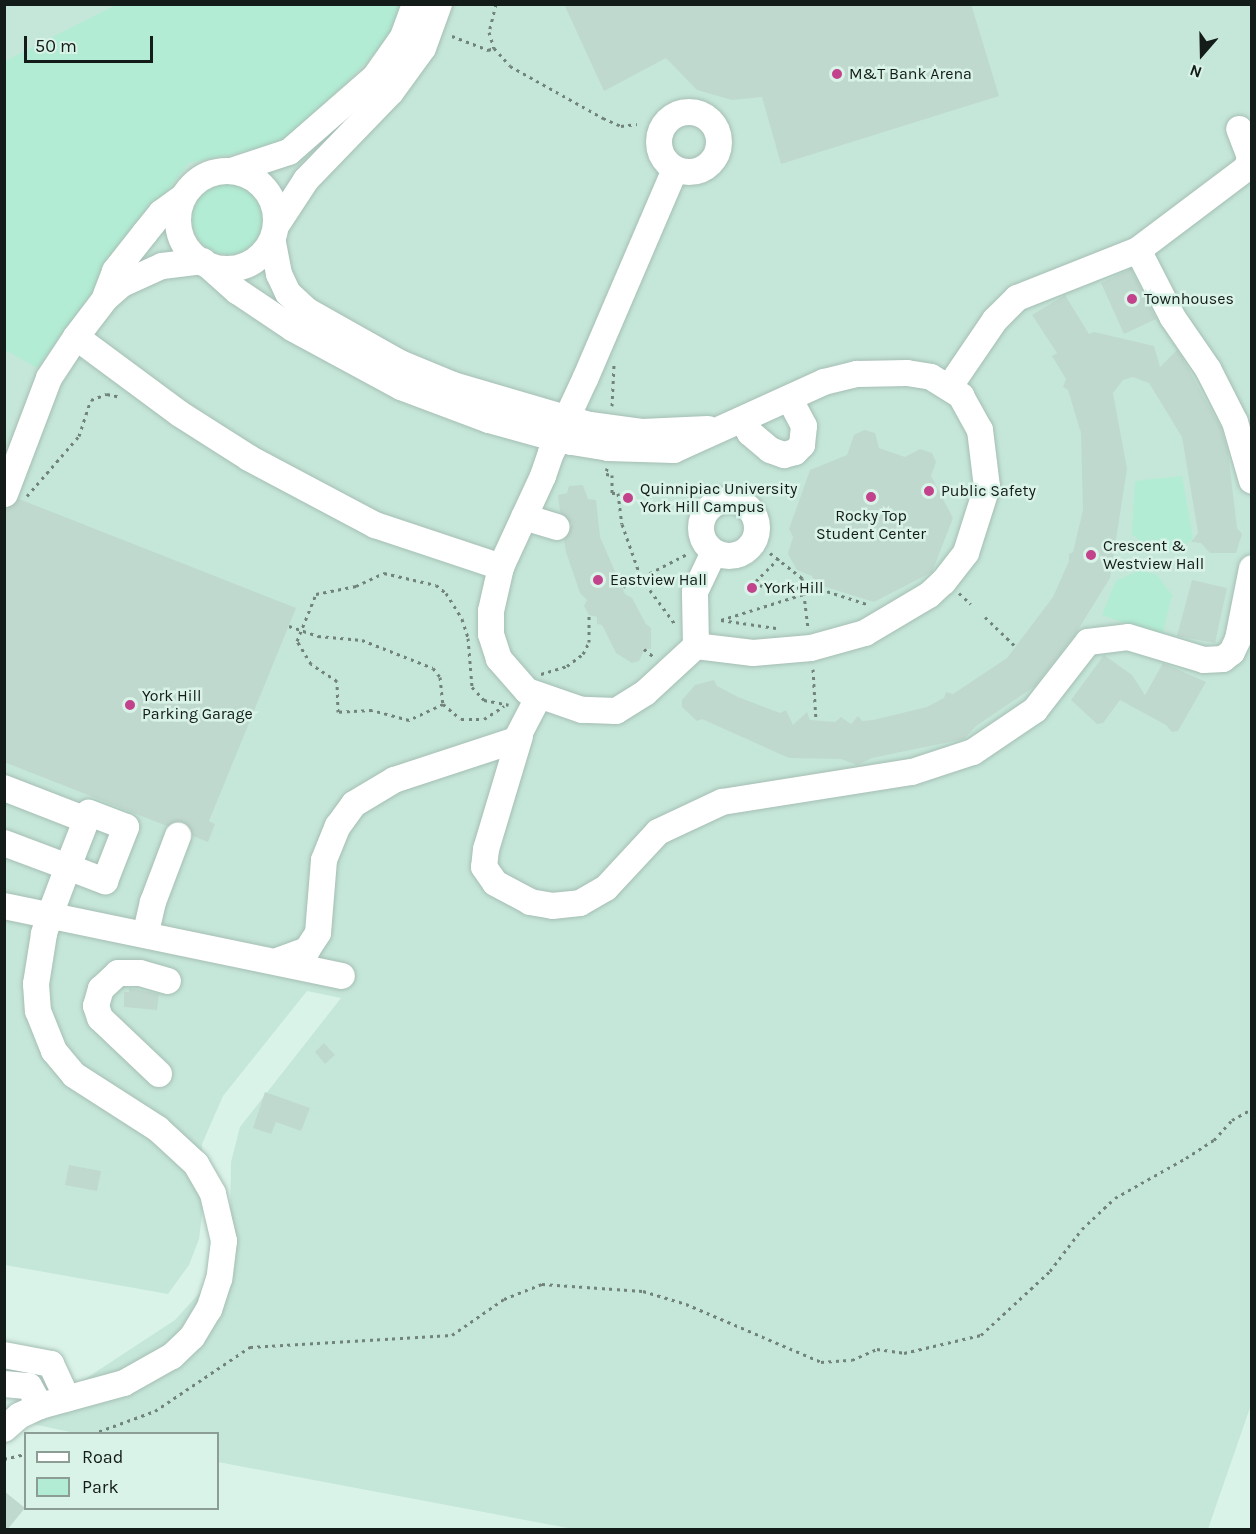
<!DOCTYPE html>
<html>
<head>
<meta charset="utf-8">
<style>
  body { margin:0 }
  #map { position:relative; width:1256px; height:1534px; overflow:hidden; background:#daf3e8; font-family:Karla,sans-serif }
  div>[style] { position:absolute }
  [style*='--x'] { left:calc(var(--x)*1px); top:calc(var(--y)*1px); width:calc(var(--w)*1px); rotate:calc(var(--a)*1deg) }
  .built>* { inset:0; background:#c5e7d9 }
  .green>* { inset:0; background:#b2ecd4 }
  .round { border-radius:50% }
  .building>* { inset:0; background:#c0d9ce }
  .path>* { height:3px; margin-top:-1.5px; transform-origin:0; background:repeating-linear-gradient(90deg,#72837c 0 3px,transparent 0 7.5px) }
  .roads { filter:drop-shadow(0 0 2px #a6beb4) drop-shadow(0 0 2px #a6beb4) }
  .minor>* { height:26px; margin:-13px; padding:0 13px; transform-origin:13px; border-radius:13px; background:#fff }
  .minor>.ring { margin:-13px; padding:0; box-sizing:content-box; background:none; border:26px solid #fff; border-radius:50% }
  .dots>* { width:16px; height:16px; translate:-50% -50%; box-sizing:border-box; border:3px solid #daf3e8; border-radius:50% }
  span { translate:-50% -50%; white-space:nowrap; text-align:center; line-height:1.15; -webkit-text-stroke:5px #daf3e8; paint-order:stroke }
  .poi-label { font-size:16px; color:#141c19 }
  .left { translate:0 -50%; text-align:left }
  .frame { position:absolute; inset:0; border:6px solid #141c19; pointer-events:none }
  .legend { position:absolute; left:24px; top:1432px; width:195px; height:78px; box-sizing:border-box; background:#daf3e8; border:2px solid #8b9d95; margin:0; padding:8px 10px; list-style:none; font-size:18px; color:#141c19 }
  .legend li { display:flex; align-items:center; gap:12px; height:30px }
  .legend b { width:30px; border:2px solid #8b9d95 }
  .north { position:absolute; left:1172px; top:24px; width:60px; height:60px; -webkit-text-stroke:4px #daf3e8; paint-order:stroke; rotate:200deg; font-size:16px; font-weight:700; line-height:24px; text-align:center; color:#141c19 }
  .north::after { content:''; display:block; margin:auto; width:21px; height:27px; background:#141c19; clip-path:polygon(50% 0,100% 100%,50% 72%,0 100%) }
  .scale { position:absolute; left:24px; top:36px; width:129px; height:27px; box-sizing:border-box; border:3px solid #141c19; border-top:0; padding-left:8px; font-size:18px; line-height:21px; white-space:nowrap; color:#141c19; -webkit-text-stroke:4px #daf3e8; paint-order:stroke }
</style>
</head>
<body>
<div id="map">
  <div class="built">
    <i style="clip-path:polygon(4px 5px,1251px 5px,1252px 1402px,1208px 1529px,573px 1529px,218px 1462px,218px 1434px,79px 1434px,33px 1424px,79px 1383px,175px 1320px,213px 1278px,230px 1233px,231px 1162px,240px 1127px,341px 998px,307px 991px,223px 1096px,202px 1144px,203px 1207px,199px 1239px,189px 1265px,168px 1294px,5px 1265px)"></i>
  </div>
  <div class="green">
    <i style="clip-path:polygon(116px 5px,403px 5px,394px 34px,291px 138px,266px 147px,188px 163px,37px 368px,5px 350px,5px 61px)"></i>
    <i class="round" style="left:192px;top:181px;width:74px;height:74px"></i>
    <i style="clip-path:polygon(1182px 476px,1193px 539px,1176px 551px,1155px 553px,1132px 534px,1135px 481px)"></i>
    <i style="clip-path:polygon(1140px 570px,1157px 575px,1172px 595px,1162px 636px,1102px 615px,1116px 581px)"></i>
  </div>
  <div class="building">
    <i style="clip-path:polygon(564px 4px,971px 4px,999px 96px,781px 164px,762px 97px,732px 100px,697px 90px,666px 58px,604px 91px)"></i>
    <i style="clip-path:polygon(1131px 269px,1156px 319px,1124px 334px,1101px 283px)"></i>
    <i style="clip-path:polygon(1065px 295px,1089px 334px,1094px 332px,1154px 346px,1160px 367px,1177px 350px,1182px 357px,1221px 428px,1228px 452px,1237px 528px,1242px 534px,1236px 553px,1210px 553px,1201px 543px,1191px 542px,1198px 533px,1182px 437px,1149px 383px,1133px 377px,1123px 380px,1113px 393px,1127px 469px,1110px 578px,1076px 633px,1035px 686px,976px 726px,964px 739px,872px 758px,857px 765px,841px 759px,789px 758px,702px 719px,697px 721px,682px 707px,682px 700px,695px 685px,714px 680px,717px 686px,738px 697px,780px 713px,786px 710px,793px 725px,807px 712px,810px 720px,835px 722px,841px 717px,851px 724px,858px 716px,862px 721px,873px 720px,927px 707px,944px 698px,946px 692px,953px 694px,1007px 658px,1053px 597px,1069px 561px,1069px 554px,1073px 552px,1083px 510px,1081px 433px,1068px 390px,1063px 387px,1066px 379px,1052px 356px,1057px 353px,1032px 315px)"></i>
    <i style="clip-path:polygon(864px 430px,875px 433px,879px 448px,905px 457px,920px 449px,932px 453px,936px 462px,931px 476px,953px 518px,932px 572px,874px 602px,816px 584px,812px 576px,797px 570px,788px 554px,793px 537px,789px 529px,810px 470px,847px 455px,854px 435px)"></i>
    <i style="clip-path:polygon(583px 485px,588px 499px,596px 500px,600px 537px,625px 594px,632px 598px,646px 624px,651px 628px,651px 649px,645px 649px,639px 661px,632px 663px,616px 653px,602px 625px,597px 624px,597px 617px,589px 615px,584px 606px,587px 600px,580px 593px,566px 552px,564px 540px,572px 524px,560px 512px,558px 495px,567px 493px,569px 486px)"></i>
    <i style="clip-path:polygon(19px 499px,296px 608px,209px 821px,215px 824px,208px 842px,193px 836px,184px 822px,167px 826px,4px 762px,4px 509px)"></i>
    <i style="clip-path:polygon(1192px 580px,1227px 588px,1215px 643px,1177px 636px)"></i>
    <i style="clip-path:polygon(1104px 655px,1132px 675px,1145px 695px,1163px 663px,1206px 682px,1178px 731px,1172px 732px,1166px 725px,1120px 700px,1103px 723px,1097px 724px,1071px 700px)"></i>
    <i style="clip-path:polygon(129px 988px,159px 994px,157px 1010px,124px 1007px,124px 992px,129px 992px)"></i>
    <i style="clip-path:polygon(324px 1043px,335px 1055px,325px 1064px,315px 1052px)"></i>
    <i style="clip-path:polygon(265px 1092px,310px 1108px,301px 1131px,276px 1122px,271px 1134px,253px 1128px)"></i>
    <i style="clip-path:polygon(69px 1165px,101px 1171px,97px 1191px,65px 1185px)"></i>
    <i style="clip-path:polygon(4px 1491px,25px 1508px,7px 1530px,4px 1530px)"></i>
  </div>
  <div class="path">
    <i style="--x:496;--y:4;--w:29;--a:104"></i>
    <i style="--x:489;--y:32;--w:17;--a:73"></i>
    <i style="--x:494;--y:48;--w:24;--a:48"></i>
    <i style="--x:510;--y:66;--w:107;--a:29.2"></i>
    <i style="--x:603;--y:118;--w:20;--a:24"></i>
    <i style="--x:621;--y:126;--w:16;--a:-7"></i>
    <i style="--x:452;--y:36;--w:39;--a:21"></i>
    <i style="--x:488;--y:50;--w:6;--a:-18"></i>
    <i style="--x:612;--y:406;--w:41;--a:-87.2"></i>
    <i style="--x:607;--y:468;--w:6;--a:99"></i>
    <i style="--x:606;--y:474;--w:6;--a:9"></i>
    <i style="--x:612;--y:475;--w:18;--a:90"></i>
    <i style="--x:612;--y:493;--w:6;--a:0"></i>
    <i style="--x:618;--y:493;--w:31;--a:83"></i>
    <i style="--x:622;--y:524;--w:57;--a:70.6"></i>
    <i style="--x:641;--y:578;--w:57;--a:53.5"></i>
    <i style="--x:27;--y:496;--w:79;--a:-49.1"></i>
    <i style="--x:79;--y:436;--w:38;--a:-72"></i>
    <i style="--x:91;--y:400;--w:17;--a:-21"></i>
    <i style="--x:107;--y:394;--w:14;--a:12"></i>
    <i style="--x:770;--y:553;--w:41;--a:38"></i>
    <i style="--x:802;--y:578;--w:50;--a:83.2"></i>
    <i style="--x:779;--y:558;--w:38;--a:135"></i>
    <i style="--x:752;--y:585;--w:51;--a:3.4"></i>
    <i style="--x:623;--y:587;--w:74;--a:-27.3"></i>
    <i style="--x:959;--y:593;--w:16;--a:43"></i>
    <i style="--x:985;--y:617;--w:42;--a:44"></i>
    <i style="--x:289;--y:626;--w:31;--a:19"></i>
    <i style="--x:318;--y:636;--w:44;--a:5.2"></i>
    <i style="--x:362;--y:640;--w:76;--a:21.5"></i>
    <i style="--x:433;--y:668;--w:11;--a:52"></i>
    <i style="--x:440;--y:677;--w:27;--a:84"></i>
    <i style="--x:443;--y:704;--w:23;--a:40"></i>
    <i style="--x:461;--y:719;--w:23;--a:0"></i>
    <i style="--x:484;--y:719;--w:24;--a:-33"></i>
    <i style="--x:776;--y:628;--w:56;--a:-171.7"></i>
    <i style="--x:721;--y:620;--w:104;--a:-17.4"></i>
    <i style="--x:820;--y:589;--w:52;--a:17.7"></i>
    <i style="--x:644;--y:649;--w:13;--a:39"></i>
    <i style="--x:813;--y:669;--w:52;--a:86.7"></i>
    <i style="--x:541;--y:674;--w:27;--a:-17"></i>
    <i style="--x:567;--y:666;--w:20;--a:-37"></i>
    <i style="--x:583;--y:654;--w:13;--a:-63"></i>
    <i style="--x:589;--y:642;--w:27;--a:-90"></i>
    <i style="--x:443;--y:704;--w:38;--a:155"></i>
    <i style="--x:409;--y:720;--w:38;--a:-165"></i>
    <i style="--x:372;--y:710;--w:34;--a:177"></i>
    <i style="--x:338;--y:712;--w:31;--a:-92"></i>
    <i style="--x:337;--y:681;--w:31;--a:-147"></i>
    <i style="--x:311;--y:664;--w:27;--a:-121"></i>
    <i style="--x:297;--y:641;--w:51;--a:-68"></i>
    <i style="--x:316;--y:594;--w:41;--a:-11.3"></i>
    <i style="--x:356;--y:586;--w:31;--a:-25"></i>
    <i style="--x:384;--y:573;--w:53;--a:13"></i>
    <i style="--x:436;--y:585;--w:13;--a:39"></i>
    <i style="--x:446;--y:593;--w:31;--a:58"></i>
    <i style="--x:462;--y:619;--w:20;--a:72"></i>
    <i style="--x:468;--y:638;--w:49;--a:85.3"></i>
    <i style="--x:472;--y:687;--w:18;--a:47"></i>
    <i style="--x:484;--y:700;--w:25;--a:11"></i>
    <i style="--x:92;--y:1434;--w:67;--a:-20.1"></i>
    <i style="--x:155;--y:1411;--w:115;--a:-34"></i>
    <i style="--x:250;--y:1347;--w:202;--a:-3.4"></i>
    <i style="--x:452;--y:1335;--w:63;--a:-34.7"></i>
    <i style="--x:504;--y:1299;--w:41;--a:-21.5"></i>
    <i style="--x:542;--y:1284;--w:101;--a:4"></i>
    <i style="--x:643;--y:1291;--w:45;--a:16.8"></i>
    <i style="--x:686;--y:1304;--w:147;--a:23.2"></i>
    <i style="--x:821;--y:1362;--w:31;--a:-4"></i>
    <i style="--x:852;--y:1360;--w:27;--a:-24"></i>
    <i style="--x:877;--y:1349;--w:27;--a:8"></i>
    <i style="--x:904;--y:1353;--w:79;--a:-13.2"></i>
    <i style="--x:981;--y:1335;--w:94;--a:-42.8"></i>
    <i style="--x:1050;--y:1271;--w:53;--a:-52.7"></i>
    <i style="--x:1082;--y:1229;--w:45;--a:-43.2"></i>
    <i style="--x:1115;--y:1198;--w:81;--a:-29.4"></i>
    <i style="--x:1186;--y:1158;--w:33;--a:-33"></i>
    <i style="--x:1214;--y:1140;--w:27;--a:-48"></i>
    <i style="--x:1232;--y:1120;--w:23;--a:-29"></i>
    <i style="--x:4;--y:1459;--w:23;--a:-13"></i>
  </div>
  <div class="roads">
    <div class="minor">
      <i class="ring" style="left:659px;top:112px;width:34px;height:34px"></i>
      <i style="--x:234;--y:170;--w:58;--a:-18.1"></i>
      <i style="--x:289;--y:152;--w:114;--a:-41.1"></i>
      <i style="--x:375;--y:77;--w:49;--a:-55"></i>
      <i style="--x:403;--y:37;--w:35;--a:-70"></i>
      <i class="ring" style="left:178px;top:171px;width:72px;height:72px"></i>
      <i style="--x:278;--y:223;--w:51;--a:-56.9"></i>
      <i style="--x:306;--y:180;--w:122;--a:-46"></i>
      <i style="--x:391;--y:92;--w:54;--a:-54"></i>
      <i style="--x:423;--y:48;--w:47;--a:-70"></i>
      <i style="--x:273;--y:243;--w:32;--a:79"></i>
      <i style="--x:279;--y:274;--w:21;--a:65"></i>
      <i style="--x:288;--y:293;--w:25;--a:43"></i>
      <i style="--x:306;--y:310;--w:108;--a:29.4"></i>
      <i style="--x:400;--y:363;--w:57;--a:22.5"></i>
      <i style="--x:453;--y:385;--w:143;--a:16.3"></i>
      <i style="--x:590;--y:425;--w:52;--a:7.7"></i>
      <i style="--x:642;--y:432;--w:66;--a:-2.6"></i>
      <i style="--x:1138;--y:250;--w:136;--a:-37"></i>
      <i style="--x:1247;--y:168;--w:11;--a:-75"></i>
      <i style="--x:1250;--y:157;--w:30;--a:-111"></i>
      <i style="--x:203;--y:261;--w:41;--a:173"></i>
      <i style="--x:162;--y:266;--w:44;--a:155.8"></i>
      <i style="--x:122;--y:284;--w:23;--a:139"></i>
      <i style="--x:105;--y:299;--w:48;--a:127.3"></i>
      <i style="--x:76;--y:337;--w:129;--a:36.5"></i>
      <i style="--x:180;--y:414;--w:82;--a:32.5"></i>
      <i style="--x:249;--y:458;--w:143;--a:28"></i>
      <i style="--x:375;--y:525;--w:133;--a:18.4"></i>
      <i style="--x:209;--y:266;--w:38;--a:42"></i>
      <i style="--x:237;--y:291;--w:66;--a:33.9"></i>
      <i style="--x:292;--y:328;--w:124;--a:28.4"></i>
      <i style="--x:401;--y:387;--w:94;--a:20.6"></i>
      <i style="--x:489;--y:420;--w:72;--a:15.4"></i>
      <i style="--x:558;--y:439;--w:14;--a:12"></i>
      <i style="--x:572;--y:442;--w:36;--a:9"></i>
      <i style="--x:608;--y:448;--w:66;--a:1.7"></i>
      <i style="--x:674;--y:450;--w:165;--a:-24.4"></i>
      <i style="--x:824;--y:382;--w:34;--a:-14"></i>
      <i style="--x:857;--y:374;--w:50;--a:-1.1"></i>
      <i style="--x:907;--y:373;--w:24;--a:9"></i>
      <i style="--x:931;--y:377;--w:36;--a:32"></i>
      <i style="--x:961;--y:396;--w:39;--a:61"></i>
      <i style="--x:980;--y:430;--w:57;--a:83"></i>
      <i style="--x:987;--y:487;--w:69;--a:107.7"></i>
      <i style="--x:966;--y:553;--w:37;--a:128"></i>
      <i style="--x:943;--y:582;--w:19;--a:137"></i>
      <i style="--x:929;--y:595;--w:74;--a:149.3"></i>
      <i style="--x:865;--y:633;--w:56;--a:164.5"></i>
      <i style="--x:811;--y:648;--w:58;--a:175.1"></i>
      <i style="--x:753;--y:653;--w:57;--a:-173"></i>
      <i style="--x:696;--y:646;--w:69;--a:137.3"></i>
      <i style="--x:645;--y:693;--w:34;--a:148"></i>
      <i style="--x:616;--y:711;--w:34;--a:-178"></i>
      <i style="--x:582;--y:710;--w:58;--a:-160.9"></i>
      <i style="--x:527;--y:691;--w:43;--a:-131.2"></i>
      <i style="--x:499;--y:659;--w:26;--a:-108"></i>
      <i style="--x:491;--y:634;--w:23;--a:-90"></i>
      <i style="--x:491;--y:611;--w:45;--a:-77.2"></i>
      <i style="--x:501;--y:567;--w:100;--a:-65.2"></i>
      <i style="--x:543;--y:476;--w:24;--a:-71"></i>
      <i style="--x:551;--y:453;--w:16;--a:-63"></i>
      <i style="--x:558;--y:439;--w:21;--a:-67"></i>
      <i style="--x:566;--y:420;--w:47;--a:-65.1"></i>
      <i style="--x:586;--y:377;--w:226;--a:-66.8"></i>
      <i style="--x:106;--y:295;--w:26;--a:-69"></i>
      <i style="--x:115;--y:271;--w:48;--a:-51.7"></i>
      <i style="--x:145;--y:233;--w:26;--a:-51"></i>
      <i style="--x:161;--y:213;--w:26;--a:-36"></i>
      <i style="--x:950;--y:386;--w:80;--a:-55.7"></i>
      <i style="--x:995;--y:320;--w:31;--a:-45"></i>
      <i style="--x:1017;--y:298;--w:130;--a:-21.6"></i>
      <i style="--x:1138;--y:250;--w:76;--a:62.8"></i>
      <i style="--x:1173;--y:318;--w:62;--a:55.5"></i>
      <i style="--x:1208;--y:369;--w:59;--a:63"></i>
      <i style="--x:1235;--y:422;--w:61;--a:73.9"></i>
      <i style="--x:742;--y:420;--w:15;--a:58"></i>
      <i style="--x:750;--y:433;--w:26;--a:40"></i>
      <i style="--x:770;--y:450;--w:15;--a:20"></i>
      <i style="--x:784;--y:455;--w:11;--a:-15"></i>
      <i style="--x:795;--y:452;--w:10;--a:-45"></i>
      <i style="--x:802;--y:445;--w:19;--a:-84"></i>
      <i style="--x:804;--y:426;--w:30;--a:-118"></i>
      <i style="--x:5;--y:494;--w:124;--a:-69.2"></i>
      <i style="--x:49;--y:378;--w:49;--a:-56.6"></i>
      <i class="ring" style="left:701px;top:500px;width:30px;height:30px"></i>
      <i style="--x:524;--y:517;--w:34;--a:17"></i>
      <i style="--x:696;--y:646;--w:54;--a:-91.1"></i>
      <i style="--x:695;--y:592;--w:44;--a:-64.6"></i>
      <i style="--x:520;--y:736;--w:118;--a:106.7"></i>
      <i style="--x:486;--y:849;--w:18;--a:96"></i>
      <i style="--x:484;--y:867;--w:19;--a:55"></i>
      <i style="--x:495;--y:883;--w:40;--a:28"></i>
      <i style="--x:530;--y:902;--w:22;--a:10"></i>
      <i style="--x:552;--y:906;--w:28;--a:-6"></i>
      <i style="--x:580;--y:903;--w:30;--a:-30"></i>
      <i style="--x:606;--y:888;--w:76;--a:-47.1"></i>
      <i style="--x:658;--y:832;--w:71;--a:-25.1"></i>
      <i style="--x:722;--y:802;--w:192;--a:-9"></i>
      <i style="--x:912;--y:772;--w:64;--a:-18.2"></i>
      <i style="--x:973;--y:752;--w:75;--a:-34.1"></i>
      <i style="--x:1035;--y:710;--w:86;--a:-52.1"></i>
      <i style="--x:1088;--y:642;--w:40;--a:-7.1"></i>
      <i style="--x:1128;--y:637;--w:79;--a:16.8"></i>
      <i style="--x:1204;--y:660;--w:19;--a:-3"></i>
      <i style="--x:1223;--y:659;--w:11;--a:-38"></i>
      <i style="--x:1232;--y:652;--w:14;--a:-65"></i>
      <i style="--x:1238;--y:639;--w:72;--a:-78.8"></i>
      <i style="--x:4;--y:788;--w:88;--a:21.3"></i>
      <i style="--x:4;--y:843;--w:68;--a:20.6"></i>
      <i style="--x:68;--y:867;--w:40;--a:21"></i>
      <i style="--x:105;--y:881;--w:58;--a:-68.7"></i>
      <i style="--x:126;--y:827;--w:40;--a:-159"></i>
      <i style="--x:89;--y:813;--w:58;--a:111.3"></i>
      <i style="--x:68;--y:867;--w:51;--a:110.6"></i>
      <i style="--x:50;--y:915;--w:20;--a:108"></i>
      <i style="--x:44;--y:934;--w:51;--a:99.1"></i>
      <i style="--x:36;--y:984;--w:27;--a:86"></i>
      <i style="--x:38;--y:1011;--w:43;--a:68.2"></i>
      <i style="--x:54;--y:1051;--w:31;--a:50"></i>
      <i style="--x:74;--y:1075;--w:100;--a:32.7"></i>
      <i style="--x:158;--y:1129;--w:52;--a:42.6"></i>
      <i style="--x:196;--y:1164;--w:34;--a:60"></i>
      <i style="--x:213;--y:1194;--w:48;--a:76.8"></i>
      <i style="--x:224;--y:1241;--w:38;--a:97"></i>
      <i style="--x:219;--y:1279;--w:32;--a:108"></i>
      <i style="--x:209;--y:1309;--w:33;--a:121"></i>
      <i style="--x:192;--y:1337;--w:28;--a:136"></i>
      <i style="--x:172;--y:1356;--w:55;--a:150.6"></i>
      <i style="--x:124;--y:1383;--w:87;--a:164.7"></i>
      <i style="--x:40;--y:1406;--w:23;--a:155"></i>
      <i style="--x:19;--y:1416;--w:20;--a:139"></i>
      <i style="--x:4;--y:906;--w:345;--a:11.7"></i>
      <i style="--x:146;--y:932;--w:31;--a:-77"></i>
      <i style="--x:153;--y:902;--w:71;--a:-69.3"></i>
      <i style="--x:280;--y:960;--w:29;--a:-20"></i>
      <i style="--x:307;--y:950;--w:20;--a:-57"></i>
      <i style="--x:318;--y:933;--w:73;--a:-85.3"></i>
      <i style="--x:324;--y:860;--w:37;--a:-68"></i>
      <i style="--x:338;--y:826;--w:27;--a:-54"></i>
      <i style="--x:354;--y:804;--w:47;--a:-31"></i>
      <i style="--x:394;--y:780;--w:128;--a:-18.2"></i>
      <i style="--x:516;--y:740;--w:47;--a:-62.4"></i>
      <i style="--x:159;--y:1074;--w:81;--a:-136.5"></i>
      <i style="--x:100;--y:1018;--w:13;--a:-108"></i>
      <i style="--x:96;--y:1006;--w:18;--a:-74"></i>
      <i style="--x:101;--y:989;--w:23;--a:-43"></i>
      <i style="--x:118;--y:973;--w:22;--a:0"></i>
      <i style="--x:140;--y:973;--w:29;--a:16"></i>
      <i style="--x:4;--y:1355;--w:48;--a:10.8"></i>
      <i style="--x:51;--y:1364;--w:38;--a:65"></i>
      <i style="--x:4;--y:1384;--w:25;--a:5"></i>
      <i style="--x:29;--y:1386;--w:23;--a:61"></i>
    </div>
  </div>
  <div class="dots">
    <i style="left:837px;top:74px;background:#c2428c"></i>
    <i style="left:1132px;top:299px;background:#c2428c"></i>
    <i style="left:929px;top:491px;background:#c2428c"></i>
    <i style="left:871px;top:497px;background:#c2428c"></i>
    <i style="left:628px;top:498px;background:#c2428c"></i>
    <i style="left:1091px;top:555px;background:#c2428c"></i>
    <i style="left:598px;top:580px;background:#c2428c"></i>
    <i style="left:752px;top:588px;background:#c2428c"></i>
    <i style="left:130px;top:705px;background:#c2428c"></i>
  </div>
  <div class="poi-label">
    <span class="left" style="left:849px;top:74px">M&amp;T Bank Arena</span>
    <span class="left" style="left:1144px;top:299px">Townhouses</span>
    <span class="left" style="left:640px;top:498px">Quinnipiac University<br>York Hill Campus</span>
    <span class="left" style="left:941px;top:491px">Public Safety</span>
    <span style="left:871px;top:525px">Rocky Top<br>Student Center</span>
    <span class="left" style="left:1103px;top:555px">Crescent &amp;<br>Westview Hall</span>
    <span class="left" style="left:610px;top:580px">Eastview Hall</span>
    <span class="left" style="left:764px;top:588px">York Hill</span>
    <span class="left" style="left:142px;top:705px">York Hill<br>Parking Garage</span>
  </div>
  <div class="frame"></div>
  <ul class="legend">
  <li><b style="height:8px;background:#fff"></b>Road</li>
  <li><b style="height:16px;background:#b2ecd4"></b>Park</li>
  </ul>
  <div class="north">N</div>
  <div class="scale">50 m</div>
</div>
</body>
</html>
